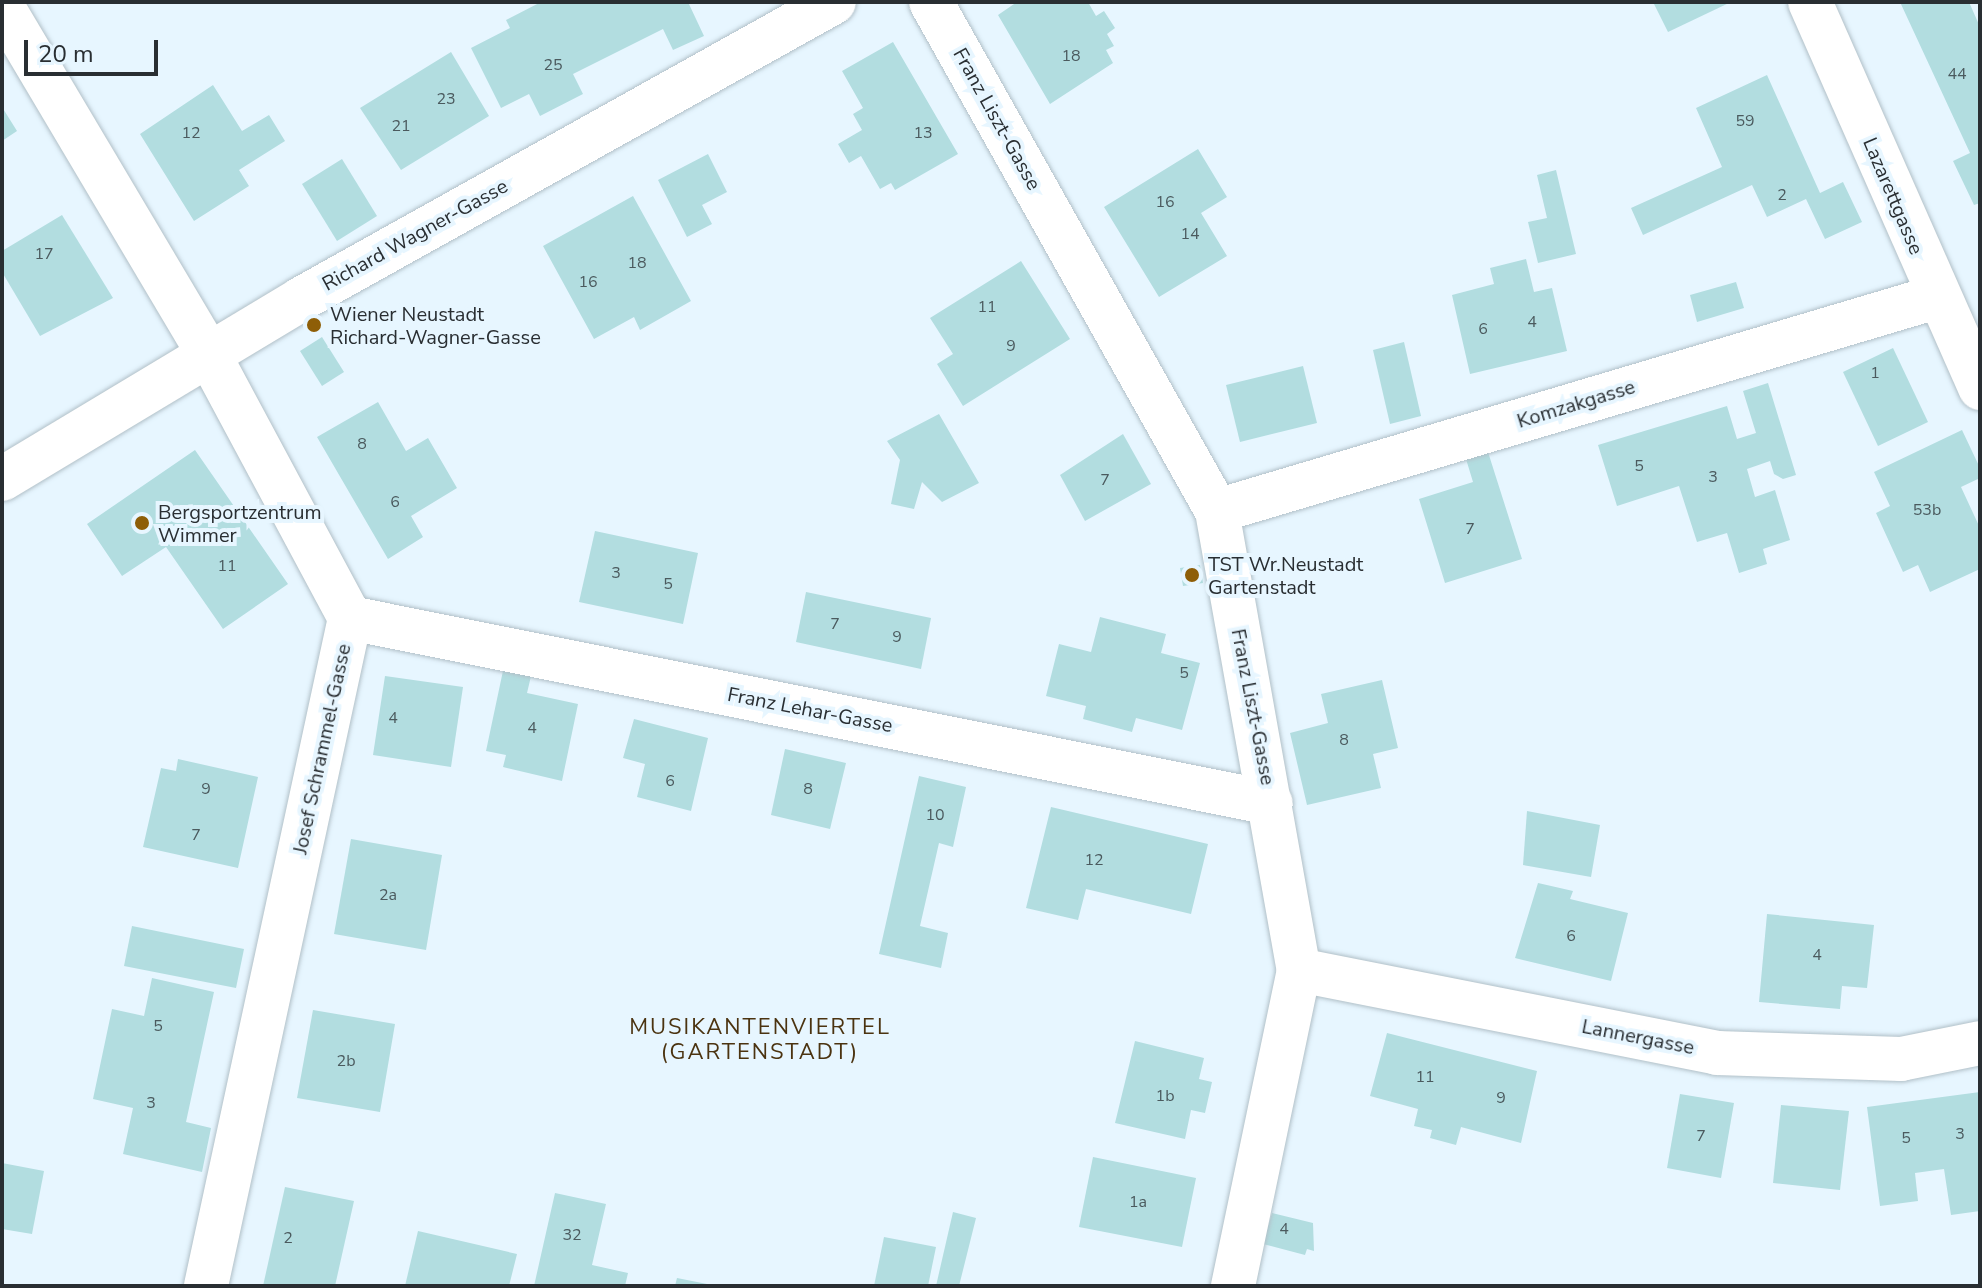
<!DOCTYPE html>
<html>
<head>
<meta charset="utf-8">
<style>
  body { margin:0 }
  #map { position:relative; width:1982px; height:1288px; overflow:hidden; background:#e7f6ff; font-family:"Nunito Sans",sans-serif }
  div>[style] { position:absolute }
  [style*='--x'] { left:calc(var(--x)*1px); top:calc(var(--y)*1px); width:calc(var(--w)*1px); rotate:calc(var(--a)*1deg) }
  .building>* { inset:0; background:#b2dde0 }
  .roads { filter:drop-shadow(0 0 2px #b1c0c8) drop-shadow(0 0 2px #b1c0c8) }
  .minor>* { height:44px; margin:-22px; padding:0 22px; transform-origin:22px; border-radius:22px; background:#fff }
  .dots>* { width:22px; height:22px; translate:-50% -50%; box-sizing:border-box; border:4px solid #e7f6ff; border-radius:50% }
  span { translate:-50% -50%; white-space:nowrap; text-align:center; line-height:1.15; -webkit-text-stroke:8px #e7f6ff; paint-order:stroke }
  .number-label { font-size:16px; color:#4b5a5e }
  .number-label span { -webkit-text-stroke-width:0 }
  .street-label { font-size:20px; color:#292e32 }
  .poi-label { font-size:20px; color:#292e32 }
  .left { translate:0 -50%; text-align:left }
  .neighbourhood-label { font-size:22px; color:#4b3310; letter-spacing:2px }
  .frame { position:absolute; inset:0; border:4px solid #292e32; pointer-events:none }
  .scale { position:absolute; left:24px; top:40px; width:134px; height:36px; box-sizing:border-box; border:4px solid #292e32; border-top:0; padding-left:10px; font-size:24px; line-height:28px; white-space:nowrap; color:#292e32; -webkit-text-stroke:6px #e7f6ff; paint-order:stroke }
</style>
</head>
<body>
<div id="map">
  <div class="building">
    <i style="clip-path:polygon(541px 2px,688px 2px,704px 36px,673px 50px,663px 29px,573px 74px,583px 94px,540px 116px,529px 94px,501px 108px,471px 48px,510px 28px,506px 20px)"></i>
    <i style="clip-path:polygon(1017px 2px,1088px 2px,1096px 16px,1104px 11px,1115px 28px,1107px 34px,1114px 46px,1106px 50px,1113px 63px,1050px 104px,998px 15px)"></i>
    <i style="clip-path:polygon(1653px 2px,1731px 2px,1668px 32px)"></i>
    <i style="clip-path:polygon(1900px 2px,1969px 2px,1980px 27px,1980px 203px,1974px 205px,1953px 161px,1970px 153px)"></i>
    <i style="clip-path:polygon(893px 42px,958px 154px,895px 190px,891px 183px,880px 189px,861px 156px,849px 163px,838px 144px,862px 130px,853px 114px,863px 108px,842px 71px)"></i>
    <i style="clip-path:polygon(451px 52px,489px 116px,401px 170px,360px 108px)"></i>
    <i style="clip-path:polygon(1767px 75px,1820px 193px,1843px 182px,1862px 222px,1825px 239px,1806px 199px,1767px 217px,1752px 185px,1643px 235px,1631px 208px,1722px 167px,1696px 108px)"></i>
    <i style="clip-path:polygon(213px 85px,242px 131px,269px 115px,285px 141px,239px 170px,249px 186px,194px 221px,140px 134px)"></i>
    <i style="clip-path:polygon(2px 107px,17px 131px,2px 141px)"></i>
    <i style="clip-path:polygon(1198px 149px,1227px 197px,1201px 213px,1227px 256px,1159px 297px,1104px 207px)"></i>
    <i style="clip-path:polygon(708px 154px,727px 192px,702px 205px,712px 224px,687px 237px,658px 180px)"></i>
    <i style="clip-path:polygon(342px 159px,377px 216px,337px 241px,302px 184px)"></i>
    <i style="clip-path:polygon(1556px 170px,1576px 254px,1538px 263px,1528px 222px,1547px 218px,1537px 175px)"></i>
    <i style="clip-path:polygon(633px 196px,691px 301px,640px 330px,634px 317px,594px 339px,543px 246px)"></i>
    <i style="clip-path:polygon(62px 215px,113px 298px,40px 336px,2px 272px,2px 251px)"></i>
    <i style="clip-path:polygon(1526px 259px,1534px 292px,1552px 288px,1567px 351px,1470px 374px,1452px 295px,1494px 284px,1490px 268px)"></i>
    <i style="clip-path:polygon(1021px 261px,1070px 339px,963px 406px,937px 364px,953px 354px,930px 318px)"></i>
    <i style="clip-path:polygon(1736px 282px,1744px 308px,1697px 322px,1690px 295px)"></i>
    <i style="clip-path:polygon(322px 337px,344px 372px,322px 386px,300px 351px)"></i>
    <i style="clip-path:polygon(1404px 342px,1421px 416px,1390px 424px,1373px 350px)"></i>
    <i style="clip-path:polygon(1893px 348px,1928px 422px,1878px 446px,1843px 372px)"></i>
    <i style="clip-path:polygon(1303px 366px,1317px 423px,1240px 442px,1226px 385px)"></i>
    <i style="clip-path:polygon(1768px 383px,1796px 475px,1783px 479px,1774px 474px,1770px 461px,1747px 469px,1755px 497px,1775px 490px,1790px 540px,1763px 549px,1767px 564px,1739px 573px,1727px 533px,1697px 542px,1679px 486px,1617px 506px,1598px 445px,1727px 406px,1737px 439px,1756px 433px,1743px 391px)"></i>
    <i style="clip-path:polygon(378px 402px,406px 451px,428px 438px,457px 488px,411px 516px,423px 537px,388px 559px,317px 437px)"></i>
    <i style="clip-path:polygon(939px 414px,979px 483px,942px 502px,922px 482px,914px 509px,891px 504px,900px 460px,887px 441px)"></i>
    <i style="clip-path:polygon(1962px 430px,1980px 468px,1980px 478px,1961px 487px,1980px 528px,1980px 569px,1930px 592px,1918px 565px,1903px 572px,1876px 513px,1890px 506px,1874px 472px)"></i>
    <i style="clip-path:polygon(1123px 434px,1151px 484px,1085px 521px,1060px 475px)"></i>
    <i style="clip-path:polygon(195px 450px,288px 584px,223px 629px,166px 547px,122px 576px,87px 524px)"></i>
    <i style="clip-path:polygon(1488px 452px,1522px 559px,1445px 583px,1419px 499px,1473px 482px,1466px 459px)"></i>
    <i style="clip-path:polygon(595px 531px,698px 553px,683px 624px,579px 602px)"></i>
    <i style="clip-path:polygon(1200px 565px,1203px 583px,1183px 586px,1180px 568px)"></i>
    <i style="clip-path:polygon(806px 592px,931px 618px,921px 669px,796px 642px)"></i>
    <i style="clip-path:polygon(1100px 617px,1166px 634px,1161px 653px,1200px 663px,1182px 730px,1136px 718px,1132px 732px,1083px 719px,1086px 706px,1046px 696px,1059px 644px,1091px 652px)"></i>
    <i style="clip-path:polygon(504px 666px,532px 672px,527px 693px,578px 704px,562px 781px,503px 767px,506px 755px,486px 751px)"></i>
    <i style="clip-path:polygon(385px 676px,463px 687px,451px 767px,373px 755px)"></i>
    <i style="clip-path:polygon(1382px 680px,1398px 748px,1373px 754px,1381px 788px,1307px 805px,1290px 733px,1328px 723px,1321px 694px)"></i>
    <i style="clip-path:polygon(634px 719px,708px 738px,691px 811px,637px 797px,645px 764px,623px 758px)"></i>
    <i style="clip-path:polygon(785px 749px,846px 763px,830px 829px,771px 815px)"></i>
    <i style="clip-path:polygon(178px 759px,258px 777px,238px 868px,143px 847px,161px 768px,176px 771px)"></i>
    <i style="clip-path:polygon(919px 776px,966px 787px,953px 847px,939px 843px,920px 926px,948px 933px,941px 968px,879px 954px)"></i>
    <i style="clip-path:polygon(1051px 807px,1208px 844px,1191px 914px,1086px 889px,1078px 920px,1026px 908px)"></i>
    <i style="clip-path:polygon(1527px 811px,1600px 825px,1591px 877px,1523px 865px)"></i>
    <i style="clip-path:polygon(351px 839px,442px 855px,426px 950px,334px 934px)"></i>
    <i style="clip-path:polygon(1538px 883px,1573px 891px,1570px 899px,1628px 913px,1611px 981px,1515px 958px)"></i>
    <i style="clip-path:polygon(1767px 914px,1874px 925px,1867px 988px,1842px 986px,1840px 1009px,1759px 1002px)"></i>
    <i style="clip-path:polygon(132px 926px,244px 949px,236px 988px,124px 966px)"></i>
    <i style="clip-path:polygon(152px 978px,214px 992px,186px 1122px,211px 1128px,202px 1172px,123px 1154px,133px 1108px,93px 1099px,112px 1009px,144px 1016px)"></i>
    <i style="clip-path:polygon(313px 1010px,395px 1024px,380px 1112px,297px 1098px)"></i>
    <i style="clip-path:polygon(1387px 1033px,1537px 1071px,1521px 1143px,1461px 1127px,1456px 1145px,1430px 1138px,1432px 1130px,1414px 1126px,1418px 1109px,1370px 1096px)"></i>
    <i style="clip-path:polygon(1135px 1041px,1204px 1058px,1199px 1079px,1212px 1082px,1205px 1113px,1191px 1110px,1185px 1139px,1115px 1123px)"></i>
    <i style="clip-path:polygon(1980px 1092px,1980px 1211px,1951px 1215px,1944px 1169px,1915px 1173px,1918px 1201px,1880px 1206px,1867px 1107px)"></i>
    <i style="clip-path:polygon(1680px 1094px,1734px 1103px,1721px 1178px,1667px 1168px)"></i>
    <i style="clip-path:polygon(1781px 1105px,1849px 1111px,1840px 1190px,1773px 1183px)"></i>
    <i style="clip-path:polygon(1093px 1157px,1196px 1178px,1182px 1247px,1079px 1227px)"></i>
    <i style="clip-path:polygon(2px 1163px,44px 1171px,32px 1234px,2px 1229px)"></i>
    <i style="clip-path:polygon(285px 1187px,354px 1201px,335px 1286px,263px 1286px)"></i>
    <i style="clip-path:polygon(555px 1193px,606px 1204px,592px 1265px,628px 1273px,625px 1286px,534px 1286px)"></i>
    <i style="clip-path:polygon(953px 1212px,976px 1218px,959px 1286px,936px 1286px)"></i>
    <i style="clip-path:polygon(1272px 1213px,1313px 1223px,1314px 1251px,1307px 1249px,1305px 1255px,1263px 1244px)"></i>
    <i style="clip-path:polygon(418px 1231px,517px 1254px,509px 1286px,405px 1286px)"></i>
    <i style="clip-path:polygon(884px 1237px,936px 1247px,928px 1286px,874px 1286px)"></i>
    <i style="clip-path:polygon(677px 1278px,712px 1285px,712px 1286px,675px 1286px)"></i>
  </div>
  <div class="roads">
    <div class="minor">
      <i style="--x:931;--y:2;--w:584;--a:60.67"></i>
      <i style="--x:1217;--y:511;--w:466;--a:79.9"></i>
      <i style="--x:1299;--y:970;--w:323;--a:101.8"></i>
      <i style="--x:1810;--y:2;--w:422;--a:66.2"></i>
      <i style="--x:2;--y:6;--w:404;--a:59.3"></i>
      <i style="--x:208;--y:353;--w:301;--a:61.8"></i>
      <i style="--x:350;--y:618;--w:683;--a:102.17"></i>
      <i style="--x:2;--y:479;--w:349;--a:-31"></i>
      <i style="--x:301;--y:299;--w:610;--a:-29.13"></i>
      <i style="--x:1217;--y:511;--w:750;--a:-16.57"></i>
      <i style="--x:350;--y:618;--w:939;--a:11.36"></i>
      <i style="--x:1299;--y:970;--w:426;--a:11.2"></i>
      <i style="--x:1717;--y:1053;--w:184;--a:1.9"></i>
      <i style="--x:1901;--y:1059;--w:81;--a:-11.4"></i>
    </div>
  </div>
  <div class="dots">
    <i style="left:314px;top:325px;background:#8e5e07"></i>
    <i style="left:142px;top:523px;background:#8e5e07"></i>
    <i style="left:1192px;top:575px;background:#8e5e07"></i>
  </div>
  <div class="number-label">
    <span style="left:1071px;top:56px">18</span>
    <span style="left:553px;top:65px">25</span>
    <span style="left:1957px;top:74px">44</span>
    <span style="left:446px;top:99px">23</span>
    <span style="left:1745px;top:121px">59</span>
    <span style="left:401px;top:126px">21</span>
    <span style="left:191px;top:133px">12</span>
    <span style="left:923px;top:133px">13</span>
    <span style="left:1782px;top:195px">2</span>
    <span style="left:1165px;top:202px">16</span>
    <span style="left:1190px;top:234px">14</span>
    <span style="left:44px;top:254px">17</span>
    <span style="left:637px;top:263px">18</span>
    <span style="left:588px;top:282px">16</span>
    <span style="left:987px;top:307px">11</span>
    <span style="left:1532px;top:322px">4</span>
    <span style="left:1483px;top:329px">6</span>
    <span style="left:1011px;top:346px">9</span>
    <span style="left:1875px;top:373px">1</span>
    <span style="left:362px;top:444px">8</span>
    <span style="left:1639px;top:466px">5</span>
    <span style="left:1713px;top:477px">3</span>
    <span style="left:1105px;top:480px">7</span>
    <span style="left:395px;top:502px">6</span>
    <span style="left:1927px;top:510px">53b</span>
    <span style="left:1470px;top:529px">7</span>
    <span style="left:227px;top:566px">11</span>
    <span style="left:616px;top:573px">3</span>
    <span style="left:668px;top:584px">5</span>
    <span style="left:835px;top:624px">7</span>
    <span style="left:897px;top:637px">9</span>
    <span style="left:1184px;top:673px">5</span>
    <span style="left:393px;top:718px">4</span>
    <span style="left:532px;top:728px">4</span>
    <span style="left:1344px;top:740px">8</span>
    <span style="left:670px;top:781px">6</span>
    <span style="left:206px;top:789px">9</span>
    <span style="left:808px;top:789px">8</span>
    <span style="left:935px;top:815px">10</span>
    <span style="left:196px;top:835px">7</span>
    <span style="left:1094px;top:860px">12</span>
    <span style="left:388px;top:895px">2a</span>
    <span style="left:1571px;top:936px">6</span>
    <span style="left:1817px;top:955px">4</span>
    <span style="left:158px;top:1026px">5</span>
    <span style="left:346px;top:1061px">2b</span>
    <span style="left:1425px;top:1077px">11</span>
    <span style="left:1165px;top:1096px">1b</span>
    <span style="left:1501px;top:1098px">9</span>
    <span style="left:151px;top:1103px">3</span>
    <span style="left:1960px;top:1134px">3</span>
    <span style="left:1701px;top:1136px">7</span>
    <span style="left:1906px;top:1138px">5</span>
    <span style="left:1138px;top:1202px">1a</span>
    <span style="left:1284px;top:1229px">4</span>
    <span style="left:572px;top:1235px">32</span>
    <span style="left:288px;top:1238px">2</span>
  </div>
  <div class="street-label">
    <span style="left:997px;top:119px;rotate:61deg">Franz Liszt-Gasse</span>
    <span style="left:1893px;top:196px;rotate:67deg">Lazarettgasse</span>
    <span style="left:415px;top:235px;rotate:-29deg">Richard Wagner-Gasse</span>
    <span style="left:1576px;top:404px;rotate:-17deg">Komzakgasse</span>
    <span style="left:1253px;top:707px;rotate:79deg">Franz Liszt-Gasse</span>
    <span style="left:810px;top:710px;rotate:11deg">Franz Lehar-Gasse</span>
    <span style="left:322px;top:749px;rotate:-78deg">Josef Schrammel-Gasse</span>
    <span style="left:1638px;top:1037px;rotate:11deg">Lannergasse</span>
  </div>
  <div class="poi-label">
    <span class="left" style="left:330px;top:326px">Wiener Neustadt<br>Richard-Wagner-Gasse</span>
    <span class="left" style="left:158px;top:524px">Bergsportzentrum<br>Wimmer</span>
    <span class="left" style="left:1208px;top:576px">TST Wr.Neustadt<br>Gartenstadt</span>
  </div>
  <div class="neighbourhood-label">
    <span style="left:760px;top:1040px">MUSIKANTENVIERTEL<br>(GARTENSTADT)</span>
  </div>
  <div class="frame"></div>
  <div class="scale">20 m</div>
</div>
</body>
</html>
